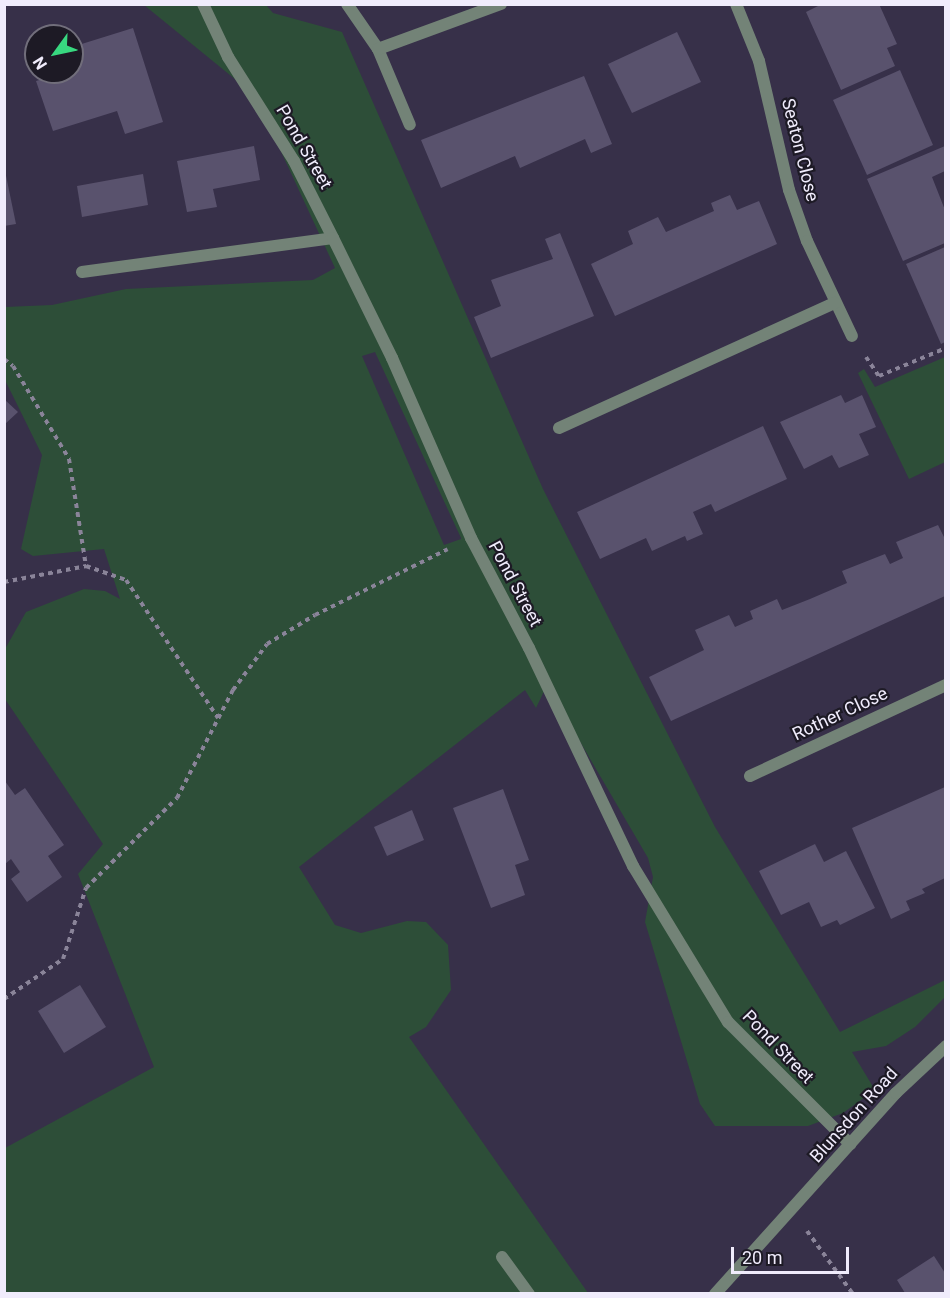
<!DOCTYPE html>
<html>
<head>
<meta charset="utf-8">
<style>
  body { margin:0 }
  #map { position:relative; width:950px; height:1298px; overflow:hidden; background:#373049; font-family:Roboto,sans-serif }
  div>[style] { position:absolute }
  [style*='--x'] { left:calc(var(--x)*1px); top:calc(var(--y)*1px); width:calc(var(--w)*1px); rotate:calc(var(--a)*1deg) }
  .green>* { inset:0; background:#2d4e38 }
  .building>* { inset:0; background:#59526d }
  .path>* { height:4px; margin-top:-2px; transform-origin:0; background:repeating-linear-gradient(90deg,#8a8499 0 4.5px,transparent 0 9px) }
  .lane>* { height:12px; margin:-6px; padding:0 6px; transform-origin:6px; border-radius:6px; background:#738377 }
  .street>* { height:12px; margin:-6px; padding:0 6px; transform-origin:6px; border-radius:6px; background:#738377 }
  span { translate:-50% -50%; white-space:nowrap; text-align:center; line-height:1.15; -webkit-text-stroke:4.5px #1d1a25; paint-order:stroke }
  .street-label { font-size:18px; color:#f0ecfc }
  .frame { position:absolute; inset:0; border:6px solid #f0ecfc; pointer-events:none }
  .north { position:absolute; left:24px; top:24px; width:60px; height:60px; box-sizing:border-box; background:#1d1a25; border:2px solid #716e7b; border-radius:50%; rotate:237deg; font-size:16px; font-weight:700; line-height:24px; text-align:center; color:#f0ecfc }
  .north::after { content:''; display:block; margin:auto; width:21px; height:27px; background:#38d880; clip-path:polygon(50% 0,100% 100%,50% 72%,0 100%) }
  .scale { position:absolute; left:731px; top:1247px; width:118px; height:27px; box-sizing:border-box; border:3px solid #f0ecfc; border-top:0; padding-left:8px; font-size:18px; line-height:21px; white-space:nowrap; color:#f0ecfc; -webkit-text-stroke:4px #1d1a25; paint-order:stroke }
</style>
</head>
<body>
<div id="map">
  <div class="green">
    <i style="clip-path:polygon(evenodd,144px 5px,266px 5px,273px 13px,342px 32px,543px 489px,715px 827px,840px 1032px,945px 980px,945px 997px,915px 1027px,886px 1046px,852px 1052px,875px 1090px,843px 1113px,808px 1126px,715px 1126px,700px 1104px,645px 922px,653px 877px,648px 858px,547px 685px,536px 708px,525px 690px,299px 867px,335px 925px,361px 933px,407px 921px,426px 922px,448px 945px,451px 990px,426px 1027px,409px 1037px,588px 1293px,5px 1293px,5px 1148px,154px 1067px,78px 874px,103px 844px,5px 699px,5px 649px,26px 612px,84px 589px,105px 591px,120px 599px,104px 549px,33px 556px,21px 549px,42px 455px,5px 380px,5px 307px,52px 305px,126px 289px,313px 280px,335px 268px,278px 145px,263px 102px,144px 5px,375px 352px,461px 538px,461px 539px,444px 545px,362px 356px,375px 352px)"></i>
    <i style="clip-path:polygon(945px 357px,945px 462px,909px 479px,858px 373px,864px 369px,875px 387px)"></i>
  </div>
  <div class="building">
    <i style="clip-path:polygon(822px 4px,879px 4px,897px 44px,887px 48px,895px 66px,841px 90px,806px 12px)"></i>
    <i style="clip-path:polygon(133px 28px,163px 122px,125px 134px,117px 111px,53px 131px,36px 81px,78px 68px,72px 47px)"></i>
    <i style="clip-path:polygon(677px 32px,701px 82px,632px 113px,608px 64px)"></i>
    <i style="clip-path:polygon(900px 70px,933px 145px,867px 175px,833px 100px)"></i>
    <i style="clip-path:polygon(584px 76px,612px 144px,591px 153px,585px 139px,520px 168px,515px 156px,441px 188px,421px 140px)"></i>
    <i style="clip-path:polygon(254px 146px,260px 180px,213px 189px,217px 207px,187px 212px,177px 161px)"></i>
    <i style="clip-path:polygon(945px 146px,945px 171px,932px 177px,945px 210px,945px 243px,903px 261px,867px 179px)"></i>
    <i style="clip-path:polygon(4px 166px,16px 224px,4px 226px)"></i>
    <i style="clip-path:polygon(143px 174px,148px 205px,82px 217px,77px 186px)"></i>
    <i style="clip-path:polygon(730px 195px,737px 210px,759px 201px,777px 244px,615px 316px,591px 264px,633px 244px,628px 231px,658px 217px,666px 232px,714px 211px,711px 203px)"></i>
    <i style="clip-path:polygon(560px 233px,594px 316px,491px 358px,474px 317px,501px 306px,491px 280px,553px 259px,545px 239px)"></i>
    <i style="clip-path:polygon(945px 247px,945px 342px,941px 344px,906px 264px)"></i>
    <i style="clip-path:polygon(841px 395px,845px 403px,862px 395px,876px 427px,859px 434px,869px 455px,839px 468px,832px 455px,804px 469px,780px 422px)"></i>
    <i style="clip-path:polygon(4px 399px,18px 412px,4px 425px)"></i>
    <i style="clip-path:polygon(763px 426px,787px 479px,715px 512px,711px 504px,693px 512px,703px 534px,687px 541px,685px 536px,652px 551px,646px 538px,600px 559px,577px 512px)"></i>
    <i style="clip-path:polygon(938px 525px,945px 539px,945px 596px,671px 721px,649px 677px,704px 650px,695px 630px,729px 615px,735px 627px,753px 619px,750px 611px,777px 599px,782px 610px,810px 599px,847px 583px,842px 571px,885px 554px,890px 564px,903px 558px,896px 542px)"></i>
    <i style="clip-path:polygon(5px 781px,15px 795px,25px 788px,64px 845px,48px 856px,62px 877px,27px 902px,11px 879px,20px 872px,11px 859px,5px 864px)"></i>
    <i style="clip-path:polygon(945px 787px,945px 878px,922px 889px,925px 893px,906px 901px,910px 910px,891px 919px,852px 828px)"></i>
    <i style="clip-path:polygon(503px 789px,529px 860px,515px 865px,525px 895px,491px 908px,453px 808px)"></i>
    <i style="clip-path:polygon(412px 810px,424px 840px,387px 856px,374px 827px)"></i>
    <i style="clip-path:polygon(815px 844px,824px 862px,846px 851px,875px 908px,840px 925px,837px 920px,821px 927px,809px 902px,781px 915px,759px 871px)"></i>
    <i style="clip-path:polygon(80px 985px,106px 1027px,64px 1053px,38px 1011px)"></i>
    <i style="clip-path:polygon(934px 1256px,945px 1273px,945px 1293px,905px 1293px,897px 1280px)"></i>
  </div>
  <div class="path">
    <i style="--x:866;--y:357;--w:23;--a:56"></i>
    <i style="--x:879;--y:376;--w:73;--a:-22.7"></i>
    <i style="--x:4;--y:359;--w:11;--a:38"></i>
    <i style="--x:13;--y:366;--w:109;--a:58.9"></i>
    <i style="--x:69;--y:459;--w:108;--a:81"></i>
    <i style="--x:4;--y:582;--w:84;--a:-11"></i>
    <i style="--x:86;--y:566;--w:42;--a:19.3"></i>
    <i style="--x:126;--y:580;--w:166;--a:56.3"></i>
    <i style="--x:4;--y:999;--w:71;--a:-34.1"></i>
    <i style="--x:63;--y:959;--w:75;--a:-72.1"></i>
    <i style="--x:86;--y:888;--w:128;--a:-44.7"></i>
    <i style="--x:177;--y:798;--w:122;--a:-62.6"></i>
    <i style="--x:233;--y:690;--w:57;--a:-53.5"></i>
    <i style="--x:267;--y:644;--w:56;--a:-31.1"></i>
    <i style="--x:315;--y:615;--w:148;--a:-26.4"></i>
    <i style="--x:807;--y:1231;--w:78;--a:53.9"></i>
  </div>
  <div class="lane">
    <i style="--x:347;--y:4;--w:55;--a:55.4"></i>
    <i style="--x:378;--y:49;--w:82;--a:67.2"></i>
    <i style="--x:82;--y:272;--w:253;--a:-7.7"></i>
    <i style="--x:502;--y:1257;--w:46;--a:53.9"></i>
  </div>
  <div class="street">
    <i style="--x:203;--y:4;--w:59;--a:64.7"></i>
    <i style="--x:228;--y:57;--w:123;--a:57.6"></i>
    <i style="--x:294;--y:161;--w:86;--a:63.1"></i>
    <i style="--x:333;--y:238;--w:134;--a:63.8"></i>
    <i style="--x:392;--y:358;--w:197;--a:66.3"></i>
    <i style="--x:471;--y:538;--w:124;--a:62.2"></i>
    <i style="--x:529;--y:648;--w:242;--a:64.5"></i>
    <i style="--x:633;--y:866;--w:183;--a:58.7"></i>
    <i style="--x:728;--y:1022;--w:173;--a:45"></i>
    <i style="--x:736;--y:4;--w:61;--a:68"></i>
    <i style="--x:759;--y:61;--w:132;--a:76.9"></i>
    <i style="--x:789;--y:190;--w:54;--a:70.6"></i>
    <i style="--x:807;--y:241;--w:105;--a:64.7"></i>
    <i style="--x:378;--y:49;--w:131;--a:-20.1"></i>
    <i style="--x:559;--y:428;--w:303;--a:-24.4"></i>
    <i style="--x:750;--y:776;--w:216;--a:-24.9"></i>
    <i style="--x:715;--y:1294;--w:270;--a:-48"></i>
    <i style="--x:896;--y:1093;--w:69;--a:-43.2"></i>
  </div>
  <div class="street-label">
    <span style="left:304px;top:147px;rotate:60deg">Pond Street</span>
    <span style="left:800px;top:150px;rotate:76deg">Seaton Close</span>
    <span style="left:515px;top:584px;rotate:62deg">Pond Street</span>
    <span style="left:840px;top:714px;rotate:-25deg">Rother Close</span>
    <span style="left:778px;top:1047px;rotate:46deg">Pond Street</span>
    <span style="left:854px;top:1115px;rotate:-48deg">Blunsdon Road</span>
  </div>
  <div class="frame"></div>
  <div class="north">N</div>
  <div class="scale">20 m</div>
</div>
</body>
</html>
